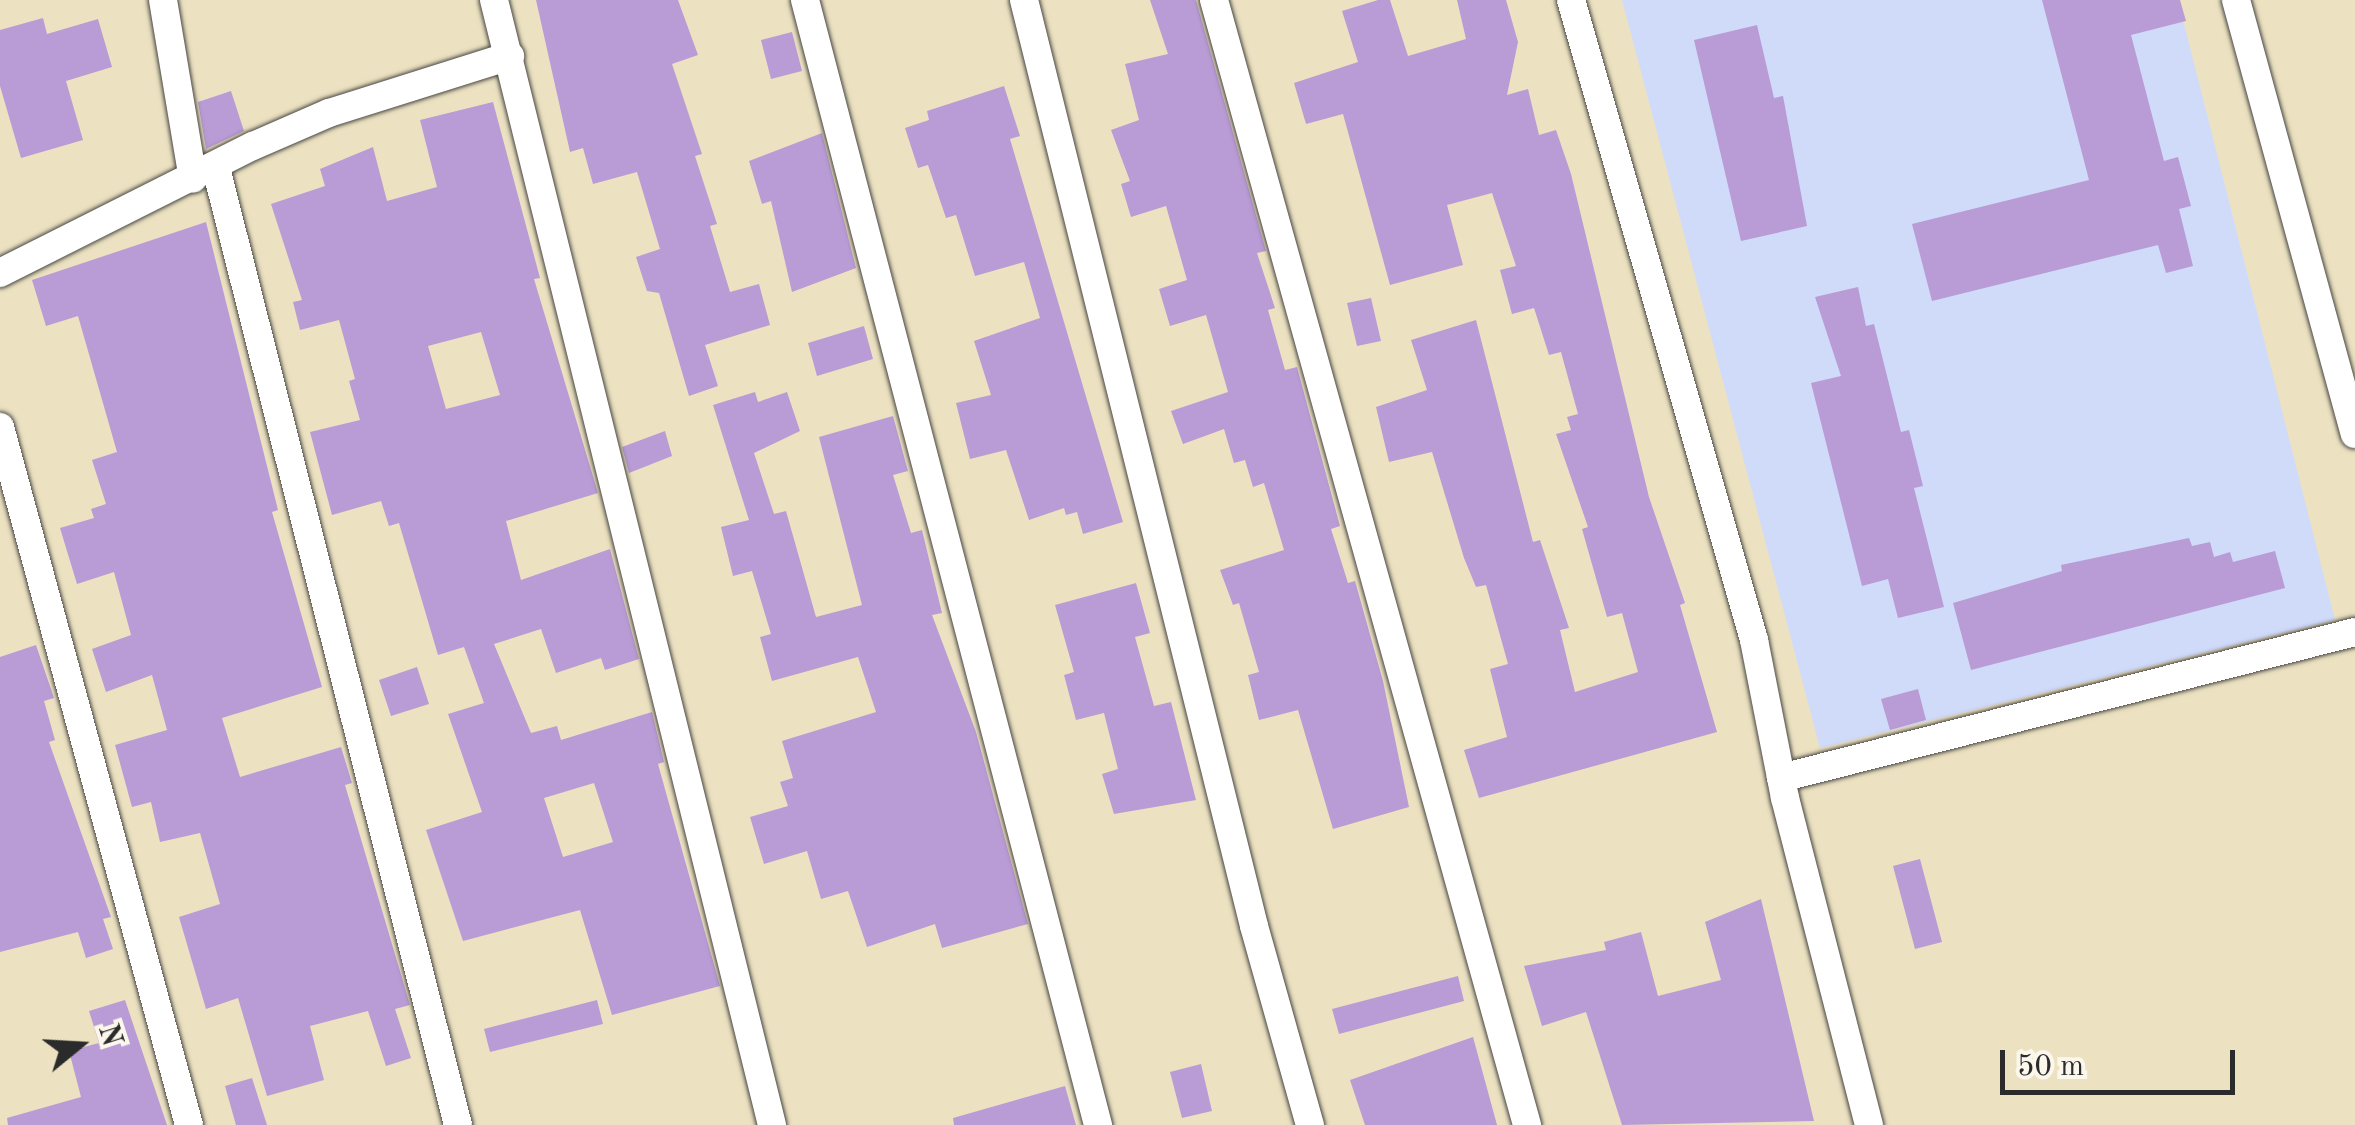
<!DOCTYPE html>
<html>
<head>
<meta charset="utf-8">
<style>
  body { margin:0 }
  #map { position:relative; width:2355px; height:1125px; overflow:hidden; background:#ece2c2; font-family:"Old Standard TT",serif }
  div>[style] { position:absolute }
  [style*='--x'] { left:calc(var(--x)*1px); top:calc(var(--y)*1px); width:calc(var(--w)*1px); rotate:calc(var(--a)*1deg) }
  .built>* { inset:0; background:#d0daf9 }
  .building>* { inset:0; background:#b99bd5 }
  .roads { filter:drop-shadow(0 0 2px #484642) drop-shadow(0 0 2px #484642) }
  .street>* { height:28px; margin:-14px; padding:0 14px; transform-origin:14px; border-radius:14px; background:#fff }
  span { translate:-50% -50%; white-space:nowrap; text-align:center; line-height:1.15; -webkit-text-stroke:9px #fbf7ec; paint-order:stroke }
  .north { position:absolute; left:30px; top:995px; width:100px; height:100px; -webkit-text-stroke:8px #fbf7ec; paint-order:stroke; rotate:72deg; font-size:28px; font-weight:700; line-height:40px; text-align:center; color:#2b2b2b }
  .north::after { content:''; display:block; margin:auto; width:35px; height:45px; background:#2b2b2b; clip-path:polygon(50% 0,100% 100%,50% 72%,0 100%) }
  .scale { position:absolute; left:2000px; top:1050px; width:235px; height:45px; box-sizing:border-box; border:5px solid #2b2b2b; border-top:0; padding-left:12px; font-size:30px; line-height:35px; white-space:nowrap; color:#2b2b2b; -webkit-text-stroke:8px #fbf7ec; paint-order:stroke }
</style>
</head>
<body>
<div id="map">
  <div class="built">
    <i style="clip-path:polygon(1622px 0,2178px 0,2335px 620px,1820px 748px)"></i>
  </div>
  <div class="building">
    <i style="clip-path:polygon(536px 0,678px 0,698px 55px,672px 64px,702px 154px,695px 156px,717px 224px,710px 226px,730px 292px,759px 284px,770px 325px,705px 345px,718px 386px,689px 396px,659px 293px,647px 291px,636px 257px,660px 249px,637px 172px,593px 184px,583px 148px,570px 152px)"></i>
    <i style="clip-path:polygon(1150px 0,1196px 0,1266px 251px,1257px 253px,1275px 308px,1268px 310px,1285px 370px,1297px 367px,1340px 526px,1331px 529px,1348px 583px,1355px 581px,1383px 681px,1409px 807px,1333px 829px,1298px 710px,1259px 720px,1248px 675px,1259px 672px,1239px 603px,1233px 605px,1220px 570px,1284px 550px,1264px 483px,1253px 487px,1245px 460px,1234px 463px,1224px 429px,1183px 444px,1171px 411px,1228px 392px,1206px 315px,1170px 326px,1159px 289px,1187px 280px,1166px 206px,1131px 217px,1121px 184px,1130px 181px,1111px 130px,1139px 120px,1125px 64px,1168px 54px)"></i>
    <i style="clip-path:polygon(1378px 0,1390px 0,1408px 56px,1466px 39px,1457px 0,1506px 0,1518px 42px,1507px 95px,1528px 89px,1539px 135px,1556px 130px,1571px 174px,1649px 497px,1685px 603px,1680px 605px,1717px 732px,1479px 798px,1464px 750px,1507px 737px,1490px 669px,1508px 664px,1486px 585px,1476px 587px,1464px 558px,1432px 452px,1389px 462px,1376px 407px,1427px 390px,1411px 340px,1476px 320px,1533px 542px,1540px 540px,1569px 628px,1560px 630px,1575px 692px,1638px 672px,1622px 613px,1607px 617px,1582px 529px,1588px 527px,1556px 434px,1571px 430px,1567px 417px,1578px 414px,1561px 352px,1549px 355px,1534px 308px,1512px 314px,1500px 270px,1516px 266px,1492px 193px,1447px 205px,1463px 265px,1390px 285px,1343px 114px,1306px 124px,1294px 83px,1358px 62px,1342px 11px)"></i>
    <i style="clip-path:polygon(2042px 0,2180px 0,2186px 21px,2131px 35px,2164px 161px,2178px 157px,2191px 206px,2179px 209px,2193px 266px,2166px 273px,2158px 245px,1932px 301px,1912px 224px,2089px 180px)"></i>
    <i style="clip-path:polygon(43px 18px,47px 34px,98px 19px,112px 67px,66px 81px,83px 140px,21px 158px,0 86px,0 30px)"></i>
    <i style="clip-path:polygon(1757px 25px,1774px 98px,1783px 96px,1807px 226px,1741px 241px,1694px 40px)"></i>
    <i style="clip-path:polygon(792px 32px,802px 71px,771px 79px,761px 40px)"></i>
    <i style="clip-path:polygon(1004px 86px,1020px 136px,1010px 139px,1123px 522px,1083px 534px,1077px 512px,1066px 515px,1064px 508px,1029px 520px,1006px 450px,970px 459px,956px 403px,991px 395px,974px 341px,1040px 318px,1024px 262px,975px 276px,956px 215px,946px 218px,928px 165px,918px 168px,905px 128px,929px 120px,927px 111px)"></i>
    <i style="clip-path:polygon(231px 91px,244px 131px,206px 149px,198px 102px)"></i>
    <i style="clip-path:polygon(evenodd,493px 102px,540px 278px,534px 279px,598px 493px,506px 521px,521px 580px,610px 549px,639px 659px,605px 670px,601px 658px,556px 673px,541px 629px,494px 644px,531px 733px,557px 726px,561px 740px,652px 712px,664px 762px,658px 764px,720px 986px,612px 1015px,580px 910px,463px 941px,426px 830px,482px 812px,448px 714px,484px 703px,464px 647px,438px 655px,399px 523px,389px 526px,381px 501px,332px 515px,310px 432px,360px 420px,349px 381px,355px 379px,339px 320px,300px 330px,293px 302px,302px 300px,271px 204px,325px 186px,320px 169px,373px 147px,387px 201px,437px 187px,420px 120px,493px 102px,481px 332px,500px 395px,446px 409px,428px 346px,481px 332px,493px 102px,594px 783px,613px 842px,563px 857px,544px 798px,594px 783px)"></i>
    <i style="clip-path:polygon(822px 133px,856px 268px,792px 292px,771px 201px,762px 204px,749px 161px)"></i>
    <i style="clip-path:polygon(206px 222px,278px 510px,272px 512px,322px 687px,222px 718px,240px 777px,341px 747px,352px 783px,345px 785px,410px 1005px,395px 1009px,411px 1058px,386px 1066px,368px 1011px,310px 1026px,324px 1080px,267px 1096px,238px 998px,206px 1009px,179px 917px,220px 904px,200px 833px,160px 842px,151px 802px,132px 807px,115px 745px,167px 730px,152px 675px,106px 692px,92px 649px,131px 635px,114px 572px,77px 584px,60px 528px,94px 518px,91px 509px,106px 504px,92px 460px,117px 452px,78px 316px,46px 326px,32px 280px)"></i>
    <i style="clip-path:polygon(1858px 287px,1866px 326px,1874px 324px,1901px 432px,1909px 430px,1923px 486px,1914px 488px,1944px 607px,1898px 618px,1888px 579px,1862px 586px,1811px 383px,1841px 376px,1815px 297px)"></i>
    <i style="clip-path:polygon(1371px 298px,1381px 341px,1357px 346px,1347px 303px)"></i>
    <i style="clip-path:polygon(864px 326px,873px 359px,817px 376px,808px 343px)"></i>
    <i style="clip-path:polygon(755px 392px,758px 402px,787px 392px,800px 431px,754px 453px,774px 514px,786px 511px,816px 617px,862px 605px,819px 437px,893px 416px,908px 471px,893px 475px,911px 533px,922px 530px,942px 613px,932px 615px,976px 732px,1028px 924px,942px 948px,935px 924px,867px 947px,848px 891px,821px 899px,807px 851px,764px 864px,750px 817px,788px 806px,780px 782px,793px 778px,782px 741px,876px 712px,858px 657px,772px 681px,760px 637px,771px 634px,752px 571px,733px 576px,721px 527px,749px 520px,713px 405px)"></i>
    <i style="clip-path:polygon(665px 431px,672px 456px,629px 473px,622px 447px)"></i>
    <i style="clip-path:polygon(2189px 538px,2192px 546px,2210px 542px,2214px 557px,2230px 552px,2233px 562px,2275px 551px,2285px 588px,1971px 670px,1953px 603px,2062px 571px,2061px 565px)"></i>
    <i style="clip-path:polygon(1136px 583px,1150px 633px,1135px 637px,1154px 706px,1171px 702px,1196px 800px,1114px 814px,1102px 774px,1118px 769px,1104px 713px,1076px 720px,1064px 675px,1074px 672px,1055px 605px)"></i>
    <i style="clip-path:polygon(36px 645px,54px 698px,44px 701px,55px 740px,49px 742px,111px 917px,103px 919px,113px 949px,86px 958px,78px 932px,0 952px,0 657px)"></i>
    <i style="clip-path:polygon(417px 667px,429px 704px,391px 716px,379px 680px)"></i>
    <i style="clip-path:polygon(1918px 689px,1926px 720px,1890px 730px,1881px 699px)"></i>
    <i style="clip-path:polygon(1920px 859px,1942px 942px,1915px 949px,1893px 866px)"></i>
    <i style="clip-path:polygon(1761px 899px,1814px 1121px,1622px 1125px,1586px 1012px,1542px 1026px,1524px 966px,1606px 950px,1604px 942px,1641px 932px,1658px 996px,1721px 980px,1705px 922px)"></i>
    <i style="clip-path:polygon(1458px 976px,1464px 1001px,1339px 1034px,1332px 1009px)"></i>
    <i style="clip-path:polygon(125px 1000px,167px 1125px,8px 1125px,7px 1118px,81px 1097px,69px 1051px,99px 1043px,89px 1011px)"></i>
    <i style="clip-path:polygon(597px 1000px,603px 1024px,490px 1052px,484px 1029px)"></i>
    <i style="clip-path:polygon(1473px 1037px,1497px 1125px,1365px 1125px,1350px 1080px)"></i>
    <i style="clip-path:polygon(1201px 1064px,1212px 1111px,1182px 1118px,1170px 1072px)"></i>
    <i style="clip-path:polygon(252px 1078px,267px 1125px,236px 1125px,225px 1086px)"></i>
    <i style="clip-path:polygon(1065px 1086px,1076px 1125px,954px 1125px,953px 1118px)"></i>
  </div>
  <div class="roads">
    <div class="street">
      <i style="--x:163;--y:0;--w:181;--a:80.5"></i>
      <i style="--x:494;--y:0;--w:1159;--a:76.12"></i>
      <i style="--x:805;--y:0;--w:1163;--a:75.4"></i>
      <i style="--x:1024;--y:0;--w:954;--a:76.05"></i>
      <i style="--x:1254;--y:926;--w:207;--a:74.3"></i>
      <i style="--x:1214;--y:0;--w:1168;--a:74.45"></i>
      <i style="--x:1571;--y:0;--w:666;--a:74.04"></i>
      <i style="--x:1754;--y:640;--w:161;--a:78.9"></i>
      <i style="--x:1785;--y:798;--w:338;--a:75.6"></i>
      <i style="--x:2236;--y:0;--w:450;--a:74.7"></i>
      <i style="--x:216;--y:168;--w:987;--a:75.81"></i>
      <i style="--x:0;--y:273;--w:283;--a:-26.7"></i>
      <i style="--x:253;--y:146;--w:83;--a:-23.5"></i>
      <i style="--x:329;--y:113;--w:190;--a:-17.5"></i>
      <i style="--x:0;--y:427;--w:723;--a:74.85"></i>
      <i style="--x:1781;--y:778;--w:592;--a:-14.27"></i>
    </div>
  </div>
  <div class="north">N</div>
  <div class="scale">50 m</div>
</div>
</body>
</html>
